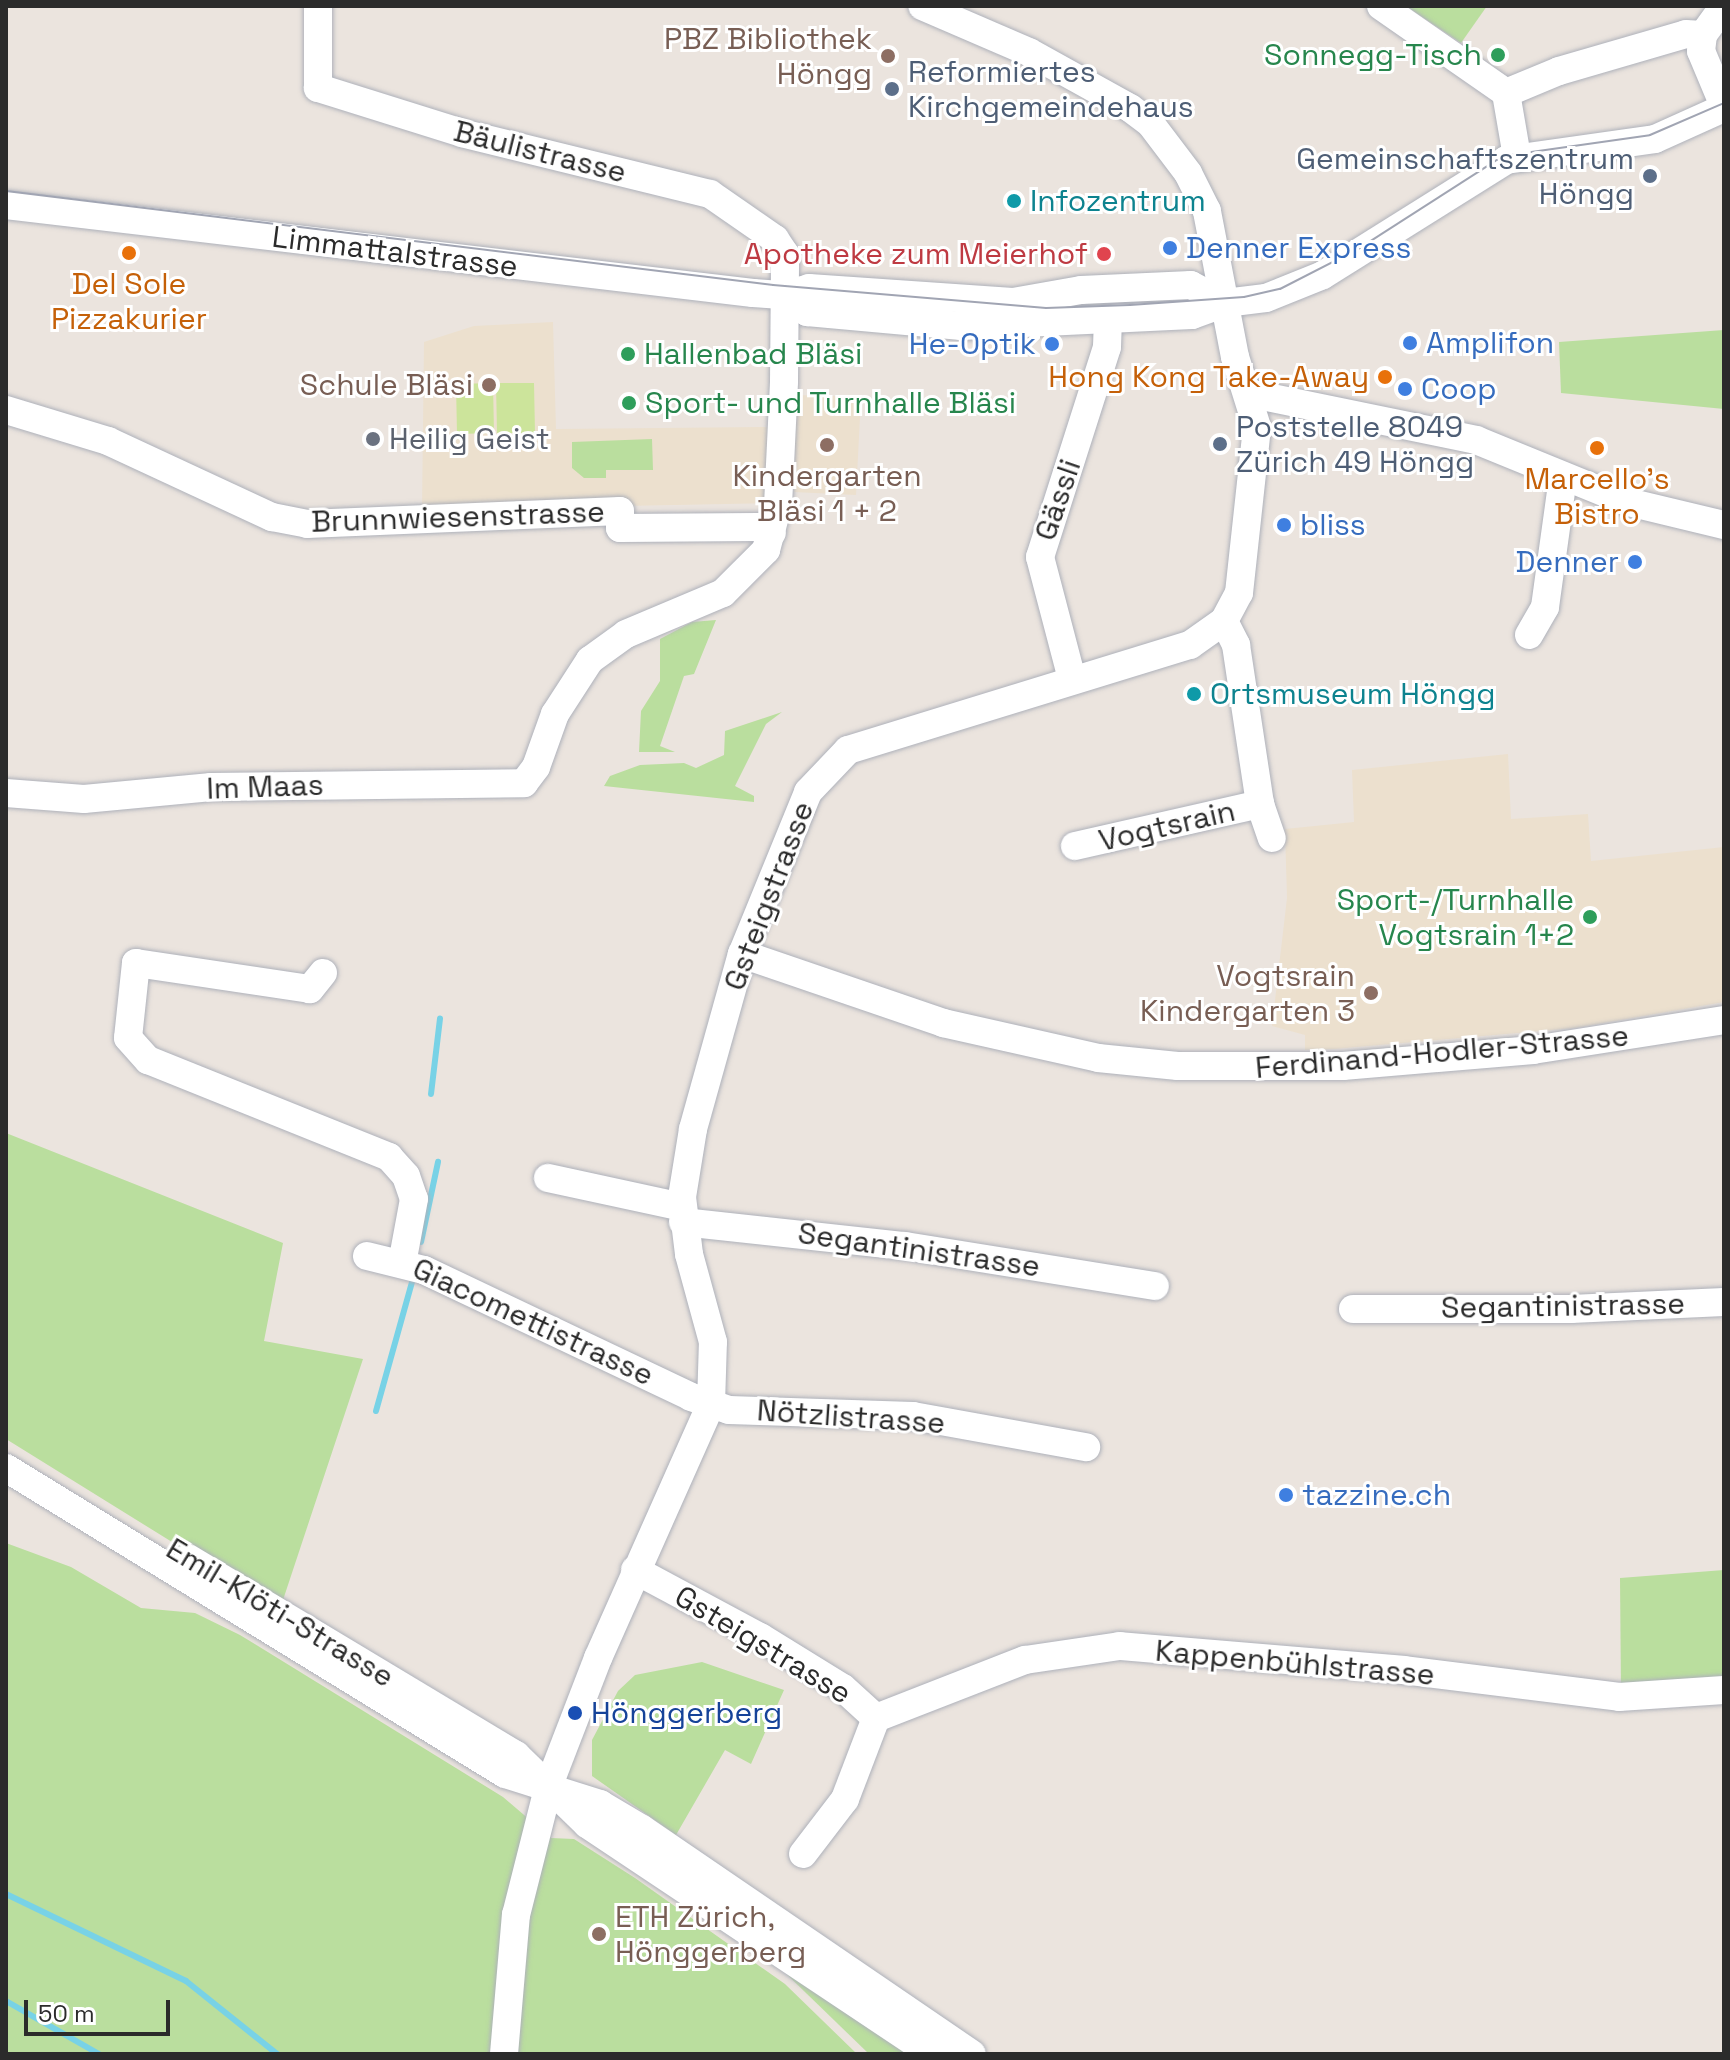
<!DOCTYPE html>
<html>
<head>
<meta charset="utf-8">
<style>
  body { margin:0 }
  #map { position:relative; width:1730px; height:2060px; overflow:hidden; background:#ebe4de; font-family:"Space Grotesk",sans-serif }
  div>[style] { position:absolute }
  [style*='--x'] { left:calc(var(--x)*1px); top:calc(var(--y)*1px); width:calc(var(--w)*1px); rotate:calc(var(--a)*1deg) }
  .education>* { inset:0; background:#ece0ce }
  .green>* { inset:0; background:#bade9e }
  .pitch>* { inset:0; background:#cce49b }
  .stream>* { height:6px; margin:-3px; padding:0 3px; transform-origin:3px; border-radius:3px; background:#78d2e6 }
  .roads { filter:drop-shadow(0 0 2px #aeb1ba) drop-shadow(0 0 2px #aeb1ba) }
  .minor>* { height:28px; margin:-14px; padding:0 14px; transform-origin:14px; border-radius:14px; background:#fff }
  .tram>* { height:2px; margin:-1px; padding:0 1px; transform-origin:1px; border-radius:1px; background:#a1a5b3 }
  .dots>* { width:22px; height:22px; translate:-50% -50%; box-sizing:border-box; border:4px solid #fff; border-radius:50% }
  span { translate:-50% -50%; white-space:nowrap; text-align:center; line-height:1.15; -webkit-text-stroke:6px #fff; paint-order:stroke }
  .education-label { font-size:30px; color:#785e54 }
  .right { translate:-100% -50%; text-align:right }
  .left { translate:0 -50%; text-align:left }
  .leisure-label { font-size:30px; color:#27864d }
  .service-label { font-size:30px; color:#4e5e75 }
  .street-label { font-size:30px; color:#2b2b2b }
  .culture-label { font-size:30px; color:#0d838f }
  .shop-label { font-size:30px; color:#366cbe }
  .health-label { font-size:30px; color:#be3a42 }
  .food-label { font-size:30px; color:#c56008 }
  .worship-label { font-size:30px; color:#5b616d }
  .transit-label { font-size:30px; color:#164399 }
  .frame { position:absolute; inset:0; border:8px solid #2b2b2b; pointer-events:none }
  .scale { position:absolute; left:24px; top:2000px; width:146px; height:36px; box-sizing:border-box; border:4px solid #2b2b2b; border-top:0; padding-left:10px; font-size:24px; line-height:28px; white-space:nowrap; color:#2b2b2b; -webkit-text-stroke:6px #fff; paint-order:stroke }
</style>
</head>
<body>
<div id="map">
  <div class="education">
    <i style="clip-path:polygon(553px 322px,556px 429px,772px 427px,772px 503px,422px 510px,424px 342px,474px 326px)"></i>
    <i style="clip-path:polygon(796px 395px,861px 397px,856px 495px,794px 492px)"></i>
    <i style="clip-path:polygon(1508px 754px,1511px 819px,1588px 814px,1591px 861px,1724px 847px,1724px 1002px,1575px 1028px,1334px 1049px,1305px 1050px,1305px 1035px,1272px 1026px,1287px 898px,1285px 829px,1354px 822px,1352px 770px)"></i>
  </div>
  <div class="green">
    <i style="clip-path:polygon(1406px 6px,1487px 6px,1461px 43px)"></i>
    <i style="clip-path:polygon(1724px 330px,1724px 409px,1561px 393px,1559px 342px)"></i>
    <i style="clip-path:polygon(652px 439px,653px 470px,606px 470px,606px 478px,584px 478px,572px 468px,572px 442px)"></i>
    <i style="clip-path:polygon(716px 620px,694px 674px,684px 676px,660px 746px,675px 752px,639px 752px,641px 711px,660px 681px,660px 639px,692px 622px)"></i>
    <i style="clip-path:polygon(782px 712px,766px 724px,735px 786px,754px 796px,754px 802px,604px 786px,610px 776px,640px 765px,684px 763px,696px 768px,724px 755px,725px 731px)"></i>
    <i style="clip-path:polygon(6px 1133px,283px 1243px,264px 1341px,363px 1359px,280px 1609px,6px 1439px)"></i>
    <i style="clip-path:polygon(6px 1543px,71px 1567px,141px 1608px,195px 1613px,240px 1635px,503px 1797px,551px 1838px,574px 1839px,635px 1878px,785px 1984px,857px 2054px,6px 2054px)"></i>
    <i style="clip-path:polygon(1724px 1570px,1724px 1685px,1621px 1691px,1620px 1578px)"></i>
    <i style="clip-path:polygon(702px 1662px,784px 1690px,751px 1764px,725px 1750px,676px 1835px,592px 1776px,592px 1740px,618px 1691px,635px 1675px)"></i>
    <i style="clip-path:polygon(773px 1961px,912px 2054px,869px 2054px)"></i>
  </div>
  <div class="pitch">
    <i style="clip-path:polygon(493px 383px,494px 433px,457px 434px,456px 384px)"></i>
    <i style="clip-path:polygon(496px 383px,534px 383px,535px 433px,497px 433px)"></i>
  </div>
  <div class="stream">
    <i style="--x:431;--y:1094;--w:76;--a:-83.2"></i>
    <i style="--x:421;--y:1242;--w:82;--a:-78"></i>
    <i style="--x:376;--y:1411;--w:134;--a:-74.4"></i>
    <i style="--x:6;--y:1894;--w:200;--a:25.8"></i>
    <i style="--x:186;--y:1981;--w:117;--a:38.7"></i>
    <i style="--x:6;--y:2001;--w:107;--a:29.7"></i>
  </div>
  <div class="roads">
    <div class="minor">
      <i style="--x:1381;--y:6;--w:152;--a:34.8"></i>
      <i style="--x:1506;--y:93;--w:65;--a:80.2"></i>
      <i style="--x:1724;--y:6;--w:36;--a:126"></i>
      <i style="--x:1703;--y:35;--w:16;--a:97"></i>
      <i style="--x:1701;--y:51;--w:60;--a:67.3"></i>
      <i style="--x:1506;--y:93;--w:57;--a:-22.5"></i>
      <i style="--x:1559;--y:71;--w:132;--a:-16.2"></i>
      <i style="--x:1686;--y:34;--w:17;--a:3"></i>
      <i style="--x:6;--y:205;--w:752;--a:6.72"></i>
      <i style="--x:753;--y:293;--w:32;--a:4"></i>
      <i style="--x:785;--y:295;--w:25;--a:-16"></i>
      <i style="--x:809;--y:288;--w:204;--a:3.9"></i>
      <i style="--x:1013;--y:302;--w:69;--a:-10"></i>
      <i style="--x:1081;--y:290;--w:110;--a:-2.6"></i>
      <i style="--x:1191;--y:285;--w:38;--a:28"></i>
      <i style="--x:785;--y:295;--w:28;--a:38"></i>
      <i style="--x:807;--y:312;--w:155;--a:5.2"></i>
      <i style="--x:961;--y:326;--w:231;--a:-2.7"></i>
      <i style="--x:1192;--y:315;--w:35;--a:-20"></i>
      <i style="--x:1225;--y:303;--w:41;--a:-7"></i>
      <i style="--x:1266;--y:298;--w:61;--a:-22"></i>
      <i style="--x:1323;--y:275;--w:216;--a:-32.1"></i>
      <i style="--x:1506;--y:160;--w:150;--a:-8"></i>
      <i style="--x:1655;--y:139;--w:76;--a:-24.2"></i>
      <i style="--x:1248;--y:393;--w:233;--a:11.6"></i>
      <i style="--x:1476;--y:440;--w:164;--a:22.2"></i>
      <i style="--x:1628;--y:502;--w:99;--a:13.5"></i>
      <i style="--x:6;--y:410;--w:107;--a:16.9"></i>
      <i style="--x:108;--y:441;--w:181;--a:24.9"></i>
      <i style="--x:272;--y:517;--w:36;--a:11"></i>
      <i style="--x:307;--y:524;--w:313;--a:-2.4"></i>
      <i style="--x:620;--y:511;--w:17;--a:90"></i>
      <i style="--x:620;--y:528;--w:138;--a:-0.4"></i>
      <i style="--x:758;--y:527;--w:15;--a:23"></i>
      <i style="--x:1224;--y:621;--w:27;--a:63"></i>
      <i style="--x:1236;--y:645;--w:161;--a:81.4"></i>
      <i style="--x:1260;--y:804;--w:36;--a:71"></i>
      <i style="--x:1529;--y:635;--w:32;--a:-60"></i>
      <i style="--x:1545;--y:607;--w:131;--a:-82.1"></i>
      <i style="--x:1072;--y:679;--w:126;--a:-104.7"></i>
      <i style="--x:1040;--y:557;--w:220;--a:-72.3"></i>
      <i style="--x:1107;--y:347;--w:27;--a:-88"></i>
      <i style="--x:6;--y:793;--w:78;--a:4.4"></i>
      <i style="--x:84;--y:799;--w:128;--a:-5.4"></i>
      <i style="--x:211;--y:787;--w:313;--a:-0.7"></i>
      <i style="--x:524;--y:783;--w:20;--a:-53"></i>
      <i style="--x:536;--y:767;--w:56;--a:-70.3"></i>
      <i style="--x:555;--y:714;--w:64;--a:-57.1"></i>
      <i style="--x:590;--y:660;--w:44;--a:-35.8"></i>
      <i style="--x:626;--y:634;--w:105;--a:-22.9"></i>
      <i style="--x:723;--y:593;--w:61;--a:-45"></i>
      <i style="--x:766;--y:550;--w:47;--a:-75.1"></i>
      <i style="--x:778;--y:505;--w:124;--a:-87.2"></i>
      <i style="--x:784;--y:381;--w:127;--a:-89.5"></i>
      <i style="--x:785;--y:254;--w:18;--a:-124"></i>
      <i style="--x:775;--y:239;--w:79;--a:-145.3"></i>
      <i style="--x:710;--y:194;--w:255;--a:-166.2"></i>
      <i style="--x:462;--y:133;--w:151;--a:-162.6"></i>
      <i style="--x:318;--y:88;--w:82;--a:-90"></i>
      <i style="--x:1075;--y:846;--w:190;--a:-12.8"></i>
      <i style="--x:742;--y:954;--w:213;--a:18.9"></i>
      <i style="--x:943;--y:1023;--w:159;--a:12.7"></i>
      <i style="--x:1098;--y:1058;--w:80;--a:5.7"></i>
      <i style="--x:1178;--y:1066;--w:165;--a:0"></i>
      <i style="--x:1343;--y:1066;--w:191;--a:-4.8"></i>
      <i style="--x:1533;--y:1050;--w:193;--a:-8.9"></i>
      <i style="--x:323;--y:973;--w:21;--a:129"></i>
      <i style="--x:310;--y:989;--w:176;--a:-171.5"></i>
      <i style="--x:136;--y:963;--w:75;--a:96.1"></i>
      <i style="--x:128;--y:1038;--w:30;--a:48"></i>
      <i style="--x:148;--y:1060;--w:260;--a:21.9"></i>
      <i style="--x:389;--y:1157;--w:25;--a:48"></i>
      <i style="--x:406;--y:1176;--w:24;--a:71"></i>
      <i style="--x:414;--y:1199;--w:66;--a:100.5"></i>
      <i style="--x:548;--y:1178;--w:137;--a:12.2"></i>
      <i style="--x:683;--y:1222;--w:223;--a:6.2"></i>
      <i style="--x:905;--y:1246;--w:253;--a:9.1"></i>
      <i style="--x:367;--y:1256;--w:59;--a:13.8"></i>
      <i style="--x:424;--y:1270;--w:296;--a:25.4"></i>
      <i style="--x:691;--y:1397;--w:40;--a:18.9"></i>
      <i style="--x:729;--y:1410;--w:184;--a:1.9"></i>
      <i style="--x:913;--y:1416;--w:176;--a:10.2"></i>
      <i style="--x:1353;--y:1309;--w:218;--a:0"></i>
      <i style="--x:1571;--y:1309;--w:153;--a:-2.6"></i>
      <i style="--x:6;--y:1468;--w:585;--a:31.52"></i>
      <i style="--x:505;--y:1774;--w:100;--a:17.5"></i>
      <i style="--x:600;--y:1804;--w:49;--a:30.8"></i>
      <i style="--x:642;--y:1829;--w:399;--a:34.3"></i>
      <i style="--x:188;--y:1558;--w:383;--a:31"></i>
      <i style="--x:516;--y:1755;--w:99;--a:44.2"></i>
      <i style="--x:587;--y:1824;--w:415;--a:33.7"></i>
      <i style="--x:635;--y:1570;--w:142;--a:28.2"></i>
      <i style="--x:760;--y:1637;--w:97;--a:31.6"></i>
      <i style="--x:843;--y:1688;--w:45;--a:42.3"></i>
      <i style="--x:876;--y:1718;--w:160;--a:-21.3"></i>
      <i style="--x:1025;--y:1660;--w:96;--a:-8.4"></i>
      <i style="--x:1120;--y:1646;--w:284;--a:4.8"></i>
      <i style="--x:1403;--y:1670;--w:218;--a:7.1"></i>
      <i style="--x:1619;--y:1697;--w:105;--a:-3.8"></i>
      <i style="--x:803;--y:1854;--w:69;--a:-52.6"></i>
      <i style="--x:845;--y:1799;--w:87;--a:-69.1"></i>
      <i style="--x:504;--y:2054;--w:140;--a:-85.1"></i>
      <i style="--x:516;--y:1915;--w:134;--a:-75.8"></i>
      <i style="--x:549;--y:1785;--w:136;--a:-68.9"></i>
      <i style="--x:598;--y:1658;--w:278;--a:-66"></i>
      <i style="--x:711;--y:1404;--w:62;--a:-88.2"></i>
      <i style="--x:713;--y:1342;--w:91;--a:-105.3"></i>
      <i style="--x:689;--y:1254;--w:57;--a:-97"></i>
      <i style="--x:682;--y:1197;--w:69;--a:-80.8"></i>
      <i style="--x:693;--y:1129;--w:182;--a:-74.4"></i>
      <i style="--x:742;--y:954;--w:175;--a:-67.8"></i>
      <i style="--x:808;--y:792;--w:58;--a:-46.4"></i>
      <i style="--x:848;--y:750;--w:358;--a:-17.1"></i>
      <i style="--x:1190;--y:645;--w:42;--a:-35.2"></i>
      <i style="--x:1224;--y:621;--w:32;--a:-62"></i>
      <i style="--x:1239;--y:593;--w:167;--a:-83.8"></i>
      <i style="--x:1257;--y:427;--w:73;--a:-107.4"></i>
      <i style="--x:1235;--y:357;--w:149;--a:-100.9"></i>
      <i style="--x:1207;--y:211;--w:42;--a:-116.6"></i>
      <i style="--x:1188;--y:173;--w:63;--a:-127.2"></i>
      <i style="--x:1150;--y:123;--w:25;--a:-143"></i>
      <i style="--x:1130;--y:108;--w:115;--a:-151"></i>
      <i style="--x:1029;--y:52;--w:116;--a:-156.7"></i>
    </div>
  </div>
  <div class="tram">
    <i style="--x:6;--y:191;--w:773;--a:6.99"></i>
    <i style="--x:773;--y:285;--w:274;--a:4.8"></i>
    <i style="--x:1046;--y:308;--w:84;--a:-2"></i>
    <i style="--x:1130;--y:305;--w:114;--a:-4"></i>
    <i style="--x:1244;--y:297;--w:37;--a:-13"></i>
    <i style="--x:1280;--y:289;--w:88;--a:-27.1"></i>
    <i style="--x:1358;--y:249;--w:172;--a:-32.7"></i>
    <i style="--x:1503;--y:156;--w:148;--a:-8.1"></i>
    <i style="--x:1650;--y:135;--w:81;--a:-23.4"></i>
  </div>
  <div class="dots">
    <i style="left:1498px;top:55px;background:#2e9e5b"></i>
    <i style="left:888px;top:56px;background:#8d6e63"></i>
    <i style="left:892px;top:89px;background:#5c6f8a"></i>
    <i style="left:1650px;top:176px;background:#5c6f8a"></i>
    <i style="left:1014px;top:201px;background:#0f9aa8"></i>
    <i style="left:1170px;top:248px;background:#3f7fe0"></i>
    <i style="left:129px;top:253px;background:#e8710a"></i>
    <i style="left:1104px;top:254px;background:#e0444e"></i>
    <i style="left:1410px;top:343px;background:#3f7fe0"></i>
    <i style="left:1052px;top:344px;background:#3f7fe0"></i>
    <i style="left:628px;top:354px;background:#2e9e5b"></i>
    <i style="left:1385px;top:377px;background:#e8710a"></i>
    <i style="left:489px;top:385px;background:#8d6e63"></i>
    <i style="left:1405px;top:389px;background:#3f7fe0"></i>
    <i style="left:629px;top:403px;background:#2e9e5b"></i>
    <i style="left:373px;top:439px;background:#6b7280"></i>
    <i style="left:1220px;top:444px;background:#5c6f8a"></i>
    <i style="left:827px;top:445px;background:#8d6e63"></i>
    <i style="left:1597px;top:448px;background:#e8710a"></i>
    <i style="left:1284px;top:525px;background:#3f7fe0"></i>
    <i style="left:1635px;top:562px;background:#3f7fe0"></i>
    <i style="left:1194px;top:694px;background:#0f9aa8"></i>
    <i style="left:1590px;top:917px;background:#2e9e5b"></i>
    <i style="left:1371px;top:993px;background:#8d6e63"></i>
    <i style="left:1286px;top:1495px;background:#3f7fe0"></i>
    <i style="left:575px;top:1713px;background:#1a4fb4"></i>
    <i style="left:599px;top:1934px;background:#8d6e63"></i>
  </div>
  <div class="education-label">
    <span class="right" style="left:872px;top:56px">PBZ Bibliothek<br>Höngg</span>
    <span class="right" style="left:473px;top:385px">Schule Bläsi</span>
    <span style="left:827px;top:493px">Kindergarten<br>Bläsi 1 + 2</span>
    <span class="right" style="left:1355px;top:993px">Vogtsrain<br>Kindergarten 3</span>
    <span class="left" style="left:615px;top:1934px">ETH Zürich,<br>Hönggerberg</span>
  </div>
  <div class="leisure-label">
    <span class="right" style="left:1482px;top:55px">Sonnegg-Tisch</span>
    <span class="left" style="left:644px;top:354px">Hallenbad Bläsi</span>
    <span class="left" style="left:645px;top:403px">Sport- und Turnhalle Bläsi</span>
    <span class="right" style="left:1574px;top:917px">Sport-/Turnhalle<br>Vogtsrain 1+2</span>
  </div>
  <div class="service-label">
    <span class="left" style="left:908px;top:89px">Reformiertes<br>Kirchgemeindehaus</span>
    <span class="right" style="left:1634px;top:176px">Gemeinschaftszentrum<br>Höngg</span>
    <span class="left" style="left:1236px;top:444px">Poststelle 8049<br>Zürich 49 Höngg</span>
  </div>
  <div class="street-label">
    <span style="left:540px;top:152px;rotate:14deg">Bäulistrasse</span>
    <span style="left:395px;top:252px;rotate:7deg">Limmattalstrasse</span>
    <span style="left:1058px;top:500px;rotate:-71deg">Gässli</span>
    <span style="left:458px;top:517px;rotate:-2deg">Brunnwiesenstrasse</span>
    <span style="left:265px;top:787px;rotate:-2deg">Im Maas</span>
    <span style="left:1167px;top:826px;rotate:-13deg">Vogtsrain</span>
    <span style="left:769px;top:896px;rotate:-69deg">Gsteigstrasse</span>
    <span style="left:1442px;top:1052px;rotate:-5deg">Ferdinand-Hodler-Strasse</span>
    <span style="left:919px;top:1250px;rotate:8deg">Segantinistrasse</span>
    <span style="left:1563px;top:1306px;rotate:-1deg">Segantinistrasse</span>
    <span style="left:533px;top:1322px;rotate:25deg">Giacomettistrasse</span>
    <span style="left:851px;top:1417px;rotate:4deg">Nötzlistrasse</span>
    <span style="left:280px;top:1613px;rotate:31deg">Emil-Klöti-Strasse</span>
    <span style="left:763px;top:1645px;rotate:31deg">Gsteigstrasse</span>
    <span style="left:1295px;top:1663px;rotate:5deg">Kappenbühlstrasse</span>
  </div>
  <div class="culture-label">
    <span class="left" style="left:1030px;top:201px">Infozentrum</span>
    <span class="left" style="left:1210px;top:694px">Ortsmuseum Höngg</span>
  </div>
  <div class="shop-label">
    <span class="left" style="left:1186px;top:248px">Denner Express</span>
    <span class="left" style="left:1426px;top:343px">Amplifon</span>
    <span class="right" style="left:1036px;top:344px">He-Optik</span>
    <span class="left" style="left:1421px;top:389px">Coop</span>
    <span class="left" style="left:1300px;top:525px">bliss</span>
    <span class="right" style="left:1619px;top:562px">Denner</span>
    <span class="left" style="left:1302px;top:1495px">tazzine.ch</span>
  </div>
  <div class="health-label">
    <span class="right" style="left:1088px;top:254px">Apotheke zum Meierhof</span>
  </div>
  <div class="food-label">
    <span style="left:129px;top:301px">Del Sole<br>Pizzakurier</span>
    <span class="right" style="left:1369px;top:377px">Hong Kong Take-Away</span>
    <span style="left:1597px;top:496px">Marcello's<br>Bistro</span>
  </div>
  <div class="worship-label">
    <span class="left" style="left:389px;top:439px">Heilig Geist</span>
  </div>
  <div class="transit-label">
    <span class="left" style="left:591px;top:1713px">Hönggerberg</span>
  </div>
  <div class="frame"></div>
  <div class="scale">50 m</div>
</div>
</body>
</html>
